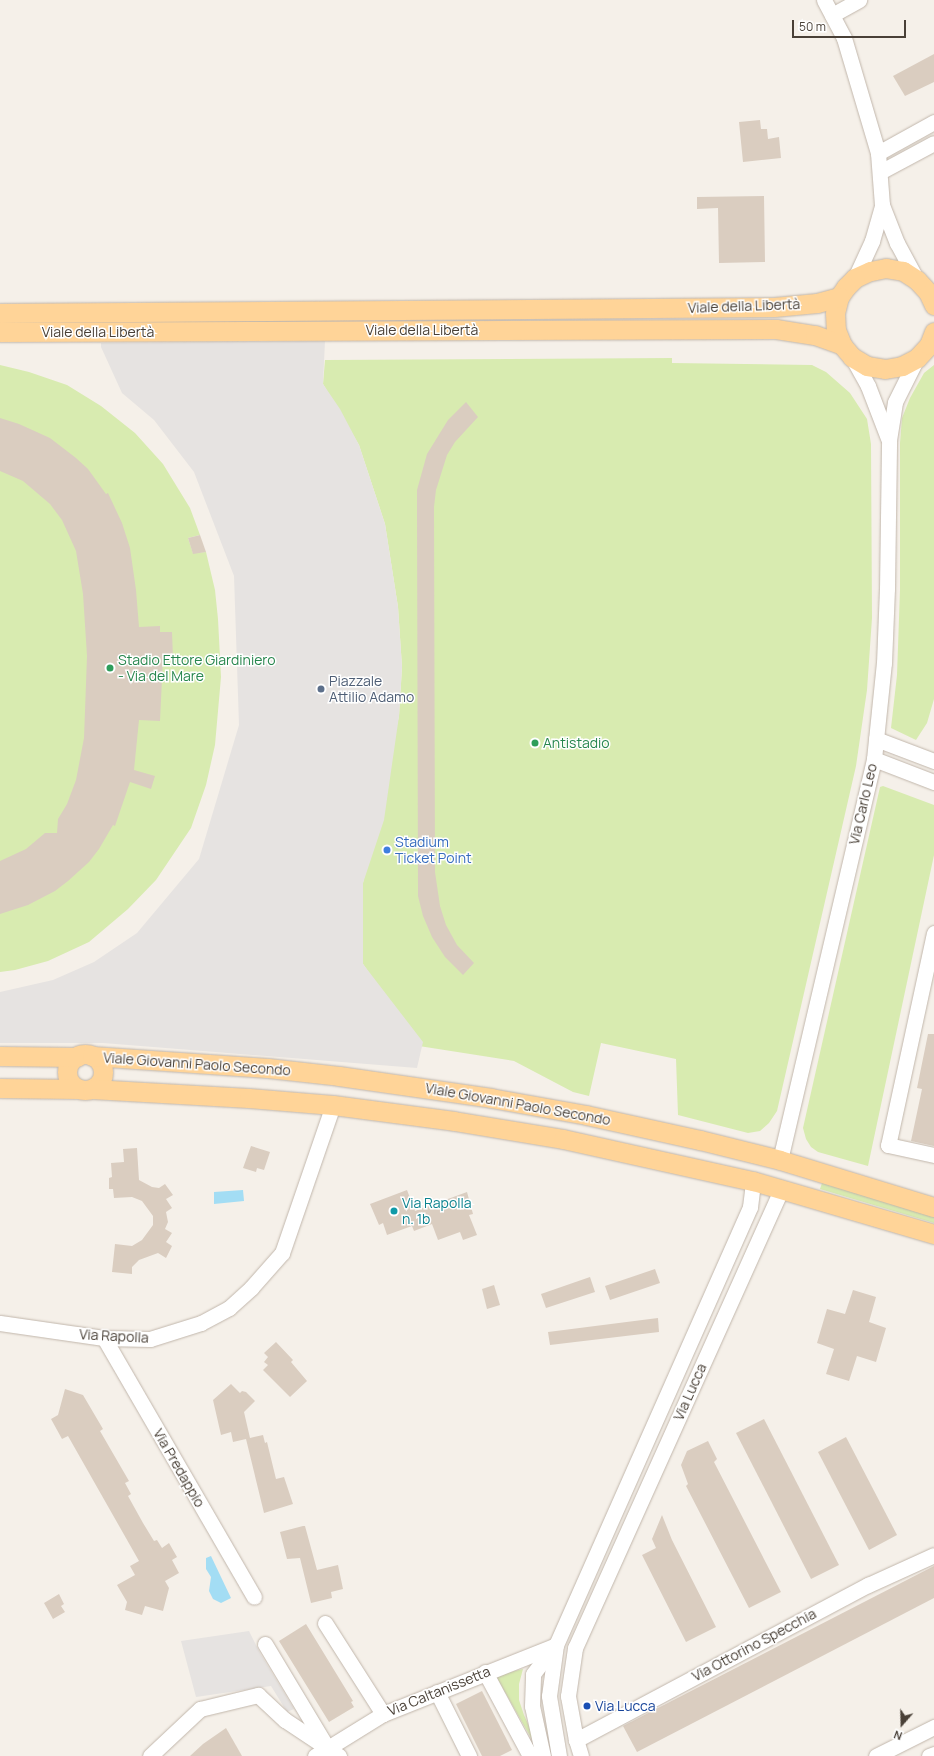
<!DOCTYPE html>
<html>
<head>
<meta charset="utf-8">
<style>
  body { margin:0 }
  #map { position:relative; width:934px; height:1756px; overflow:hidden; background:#f5f0e9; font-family:Manrope,sans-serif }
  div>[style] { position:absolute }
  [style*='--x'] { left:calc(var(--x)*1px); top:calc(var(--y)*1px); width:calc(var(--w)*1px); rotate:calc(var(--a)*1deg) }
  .green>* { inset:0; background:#d8ebb0 }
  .parking>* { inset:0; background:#e6e3e1 }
  .water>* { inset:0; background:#a3ddf4 }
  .building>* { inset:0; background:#dacdc0 }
  .roads { filter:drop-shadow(0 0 1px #c1b6ab) drop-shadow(0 0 1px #c1b6ab) }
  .minor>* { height:15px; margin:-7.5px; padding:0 7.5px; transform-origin:7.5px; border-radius:7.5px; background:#fff }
  .major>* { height:19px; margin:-9.5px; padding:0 9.5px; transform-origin:9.5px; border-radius:9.5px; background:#ffd498 }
  .major>.ring { margin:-9.5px; padding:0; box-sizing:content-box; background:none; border:19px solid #ffd498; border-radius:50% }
  .dots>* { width:11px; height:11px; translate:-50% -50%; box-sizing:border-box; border:2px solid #fff; border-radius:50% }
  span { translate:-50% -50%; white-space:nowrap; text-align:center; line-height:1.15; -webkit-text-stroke:3px #fff; paint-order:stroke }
  .street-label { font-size:14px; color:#494037 }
  .leisure-label { font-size:14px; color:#27864d }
  .left { translate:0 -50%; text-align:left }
  .service-label { font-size:14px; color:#4e5e75 }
  .shop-label { font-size:14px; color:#366cbe }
  .culture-label { font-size:14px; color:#0d838f }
  .transit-label { font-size:14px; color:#164399 }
  .north { position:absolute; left:882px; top:1704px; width:40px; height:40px; -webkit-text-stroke:3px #fff; paint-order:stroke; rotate:200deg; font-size:11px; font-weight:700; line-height:16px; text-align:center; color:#494037 }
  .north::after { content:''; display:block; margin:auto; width:14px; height:18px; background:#494037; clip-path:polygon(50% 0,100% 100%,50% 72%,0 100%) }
  .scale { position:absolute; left:792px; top:20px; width:114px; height:18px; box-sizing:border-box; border:2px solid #494037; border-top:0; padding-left:5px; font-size:12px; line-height:14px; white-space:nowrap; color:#494037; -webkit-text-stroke:3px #fff; paint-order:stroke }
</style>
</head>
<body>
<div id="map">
  <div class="green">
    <i style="clip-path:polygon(672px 358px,672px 363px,812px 365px,826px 372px,850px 393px,867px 419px,871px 444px,872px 618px,867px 690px,856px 766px,777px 1111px,769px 1123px,760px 1131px,748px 1133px,678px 1115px,676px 1059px,601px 1043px,589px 1096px,573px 1092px,514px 1061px,419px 1046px,363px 964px,363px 883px,399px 716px,402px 667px,398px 607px,385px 524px,359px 445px,323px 384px,325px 360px)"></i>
    <i style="clip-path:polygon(0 365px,29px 372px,67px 385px,101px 406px,135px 433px,163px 464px,190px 508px,200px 535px,188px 538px,193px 553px,206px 552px,215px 590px,218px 619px,221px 677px,215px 745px,206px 785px,191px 828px,156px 880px,128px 909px,89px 942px,48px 961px,15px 970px,0 972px)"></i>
    <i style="clip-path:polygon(934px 365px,934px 699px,927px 723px,916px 740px,891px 728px,897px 675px,900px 590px,900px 443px,902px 418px,910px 398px,924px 373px)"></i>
    <i style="clip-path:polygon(883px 786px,934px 805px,934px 855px,868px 1166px,818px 1152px,811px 1147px,806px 1139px,803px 1128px,880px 787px)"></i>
    <i style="clip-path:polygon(822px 1183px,934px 1217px,934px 1223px,820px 1189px)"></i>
    <i style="clip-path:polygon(523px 1669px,519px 1684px,519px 1700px,524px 1715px,537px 1744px,535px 1745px,497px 1678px,498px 1675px)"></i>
  </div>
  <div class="parking">
    <i style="clip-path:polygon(325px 341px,323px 384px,340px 409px,359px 445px,385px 524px,398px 607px,402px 667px,399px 716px,384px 820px,363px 883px,363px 964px,423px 1042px,417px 1068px,103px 1043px,0 1043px,0 992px,53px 980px,94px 962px,137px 933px,199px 859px,239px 725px,234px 576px,194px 472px,154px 420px,122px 393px,101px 347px,101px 343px)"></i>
    <i style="clip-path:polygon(249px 1631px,260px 1653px,294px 1709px,287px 1712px,271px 1686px,196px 1697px,181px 1641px)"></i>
  </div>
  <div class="water">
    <i style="clip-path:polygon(243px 1190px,244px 1201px,214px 1204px,214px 1192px)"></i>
    <i style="clip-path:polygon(211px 1556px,231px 1598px,221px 1603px,213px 1599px,209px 1591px,211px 1577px,206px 1569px,206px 1558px)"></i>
  </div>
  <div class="building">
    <i style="clip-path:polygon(934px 54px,934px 82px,905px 96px,893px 76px)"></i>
    <i style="clip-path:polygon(760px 120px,761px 129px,767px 129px,768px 139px,779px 137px,781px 158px,743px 162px,739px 122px)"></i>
    <i style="clip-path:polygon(764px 196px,765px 262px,719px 263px,718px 208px,697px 209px,697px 197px)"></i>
    <i style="clip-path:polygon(466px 402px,478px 417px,455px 442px,447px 455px,436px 490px,434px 507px,435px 872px,440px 906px,446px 925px,457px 945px,474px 963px,463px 975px,445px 957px,432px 937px,423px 916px,418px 896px,417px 510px,417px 490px,427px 454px,448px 420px)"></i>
    <i style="clip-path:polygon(0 418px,19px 424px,50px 438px,76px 458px,88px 469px,106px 494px,108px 493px,122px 523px,130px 548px,136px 590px,139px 627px,160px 626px,160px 632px,172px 632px,173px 658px,163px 658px,160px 721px,139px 720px,134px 770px,155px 776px,151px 789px,130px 782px,115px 826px,113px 825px,99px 849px,89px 862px,68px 881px,55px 891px,28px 905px,0 914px,0 861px,26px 849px,45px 833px,57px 833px,58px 819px,67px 804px,76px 780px,84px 738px,87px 656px,83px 594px,76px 551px,62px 520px,50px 504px,23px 481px,0 471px)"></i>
    <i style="clip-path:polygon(200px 535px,206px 552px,193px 554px,188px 538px)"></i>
    <i style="clip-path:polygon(928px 1034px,934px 1034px,934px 1146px,911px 1141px,922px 1089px,917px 1088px)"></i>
    <i style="clip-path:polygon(251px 1146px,270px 1152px,264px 1170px,257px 1168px,256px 1172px,243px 1168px)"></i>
    <i style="clip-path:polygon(137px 1148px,139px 1180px,152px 1187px,159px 1188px,165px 1184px,173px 1195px,166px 1199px,172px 1208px,166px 1212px,168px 1222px,165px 1229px,172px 1233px,166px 1242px,172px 1246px,166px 1258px,158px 1253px,139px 1260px,132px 1267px,132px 1274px,112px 1272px,115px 1244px,132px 1246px,142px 1240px,153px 1225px,153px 1216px,142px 1201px,132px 1197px,114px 1198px,113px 1189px,109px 1189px,109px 1178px,112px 1177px,111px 1163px,124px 1162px,123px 1149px)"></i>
    <i style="clip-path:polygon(407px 1190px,415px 1211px,467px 1192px,473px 1214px,469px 1215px,477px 1235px,463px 1240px,460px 1232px,438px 1240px,432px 1224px,414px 1231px,412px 1226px,387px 1235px,383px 1223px,379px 1225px,370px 1204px)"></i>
    <i style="clip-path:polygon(655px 1269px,660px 1283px,610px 1300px,605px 1286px)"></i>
    <i style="clip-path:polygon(590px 1277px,595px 1292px,546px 1308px,541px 1294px)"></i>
    <i style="clip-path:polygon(494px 1285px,500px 1305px,487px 1309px,482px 1289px)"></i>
    <i style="clip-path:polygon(853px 1290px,876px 1297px,869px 1322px,886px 1328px,876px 1362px,857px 1356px,849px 1381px,826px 1374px,834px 1349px,817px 1343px,827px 1309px,845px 1314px)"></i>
    <i style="clip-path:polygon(658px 1318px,659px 1332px,550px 1345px,548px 1332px)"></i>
    <i style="clip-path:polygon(276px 1342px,293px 1360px,291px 1362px,307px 1381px,290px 1397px,263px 1370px,268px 1365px,264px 1362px,268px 1357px,264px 1353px)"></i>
    <i style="clip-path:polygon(231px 1384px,240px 1393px,242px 1391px,246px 1392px,255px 1401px,244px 1412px,250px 1438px,263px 1435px,265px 1443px,267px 1442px,276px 1479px,284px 1477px,293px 1504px,264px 1513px,246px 1439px,233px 1442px,231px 1432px,221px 1435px,213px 1400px)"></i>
    <i style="clip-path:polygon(65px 1389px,83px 1395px,103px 1429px,100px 1431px,129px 1481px,125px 1483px,131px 1494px,128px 1496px,143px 1523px,154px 1541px,157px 1540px,162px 1548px,169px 1543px,177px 1557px,172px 1560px,179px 1573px,165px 1581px,169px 1588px,163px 1611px,145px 1606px,142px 1615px,125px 1610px,127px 1602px,117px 1585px,135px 1575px,130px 1566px,139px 1561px,68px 1436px,62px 1439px,51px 1419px,58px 1415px)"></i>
    <i style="clip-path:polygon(764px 1419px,839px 1565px,811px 1579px,736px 1433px)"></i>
    <i style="clip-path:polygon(846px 1437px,897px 1535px,869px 1550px,818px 1452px)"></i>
    <i style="clip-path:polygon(708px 1441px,717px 1459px,714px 1462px,781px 1592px,749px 1608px,686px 1486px,688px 1484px,681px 1465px,687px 1451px)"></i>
    <i style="clip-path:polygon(662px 1515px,672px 1540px,716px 1627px,686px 1642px,642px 1555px,656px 1548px,652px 1539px)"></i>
    <i style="clip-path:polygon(303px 1526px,305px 1526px,317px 1570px,338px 1565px,343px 1589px,331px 1592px,332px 1598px,311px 1603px,300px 1558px,287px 1559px,280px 1532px)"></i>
    <i style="clip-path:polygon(934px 1566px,934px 1598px,637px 1752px,623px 1726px)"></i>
    <i style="clip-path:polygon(59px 1594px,64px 1604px,61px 1606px,65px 1612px,53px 1619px,44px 1603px)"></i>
    <i style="clip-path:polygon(306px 1624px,353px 1701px,351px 1702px,354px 1707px,329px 1722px,279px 1641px)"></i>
    <i style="clip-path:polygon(482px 1691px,512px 1750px,500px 1756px,482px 1756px,456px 1704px)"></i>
    <i style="clip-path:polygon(226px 1728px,242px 1756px,190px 1756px,203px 1744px)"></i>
  </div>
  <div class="roads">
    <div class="minor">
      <i style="--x:824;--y:0;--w:43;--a:62.2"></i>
      <i style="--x:844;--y:38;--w:120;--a:73.5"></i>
      <i style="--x:878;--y:153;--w:52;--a:85.6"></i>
      <i style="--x:882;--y:205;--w:41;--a:68.5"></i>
      <i style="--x:897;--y:243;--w:42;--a:61.6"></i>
      <i style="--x:832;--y:15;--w:31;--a:-29"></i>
      <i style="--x:878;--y:153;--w:64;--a:-29"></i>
      <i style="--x:880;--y:172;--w:61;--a:-28.2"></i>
      <i style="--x:855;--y:278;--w:41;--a:-65.3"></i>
      <i style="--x:872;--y:241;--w:37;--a:-74"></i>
      <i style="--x:852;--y:357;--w:33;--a:61"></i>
      <i style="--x:868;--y:386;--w:56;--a:69"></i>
      <i style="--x:876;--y:739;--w:62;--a:20.8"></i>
      <i style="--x:874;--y:759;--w:64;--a:21"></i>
      <i style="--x:934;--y:933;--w:217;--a:102.2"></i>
      <i style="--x:888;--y:1145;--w:47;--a:12.3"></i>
      <i style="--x:780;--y:1160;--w:412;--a:-76.8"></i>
      <i style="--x:874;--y:759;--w:97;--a:-84.1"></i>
      <i style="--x:884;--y:663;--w:74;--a:-87.7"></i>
      <i style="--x:887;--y:589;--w:149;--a:-89.2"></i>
      <i style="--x:889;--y:440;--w:38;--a:-81"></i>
      <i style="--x:895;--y:402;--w:49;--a:-63.4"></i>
      <i style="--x:0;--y:1323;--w:105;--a:8.2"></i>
      <i style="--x:104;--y:1338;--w:46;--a:1.2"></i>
      <i style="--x:150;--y:1339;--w:53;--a:-17.4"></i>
      <i style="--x:201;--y:1323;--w:32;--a:-28"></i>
      <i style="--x:229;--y:1308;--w:30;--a:-42"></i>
      <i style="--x:251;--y:1288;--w:47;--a:-48.5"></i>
      <i style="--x:282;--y:1253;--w:157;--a:-71"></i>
      <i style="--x:104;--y:1338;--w:299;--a:59.9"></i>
      <i style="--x:325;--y:1623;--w:108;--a:57.5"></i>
      <i style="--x:265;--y:1644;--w:117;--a:59"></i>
      <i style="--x:485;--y:1672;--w:95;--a:61.8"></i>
      <i style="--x:437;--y:1692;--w:72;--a:63.4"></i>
      <i style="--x:576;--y:1740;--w:331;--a:-28"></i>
      <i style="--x:868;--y:1585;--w:72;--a:-24.4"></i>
      <i style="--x:150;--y:1756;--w:69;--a:-43.2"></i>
      <i style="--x:200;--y:1709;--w:60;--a:-13.6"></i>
      <i style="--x:258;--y:1695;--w:37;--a:43"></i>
      <i style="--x:285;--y:1720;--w:65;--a:33.7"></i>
      <i style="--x:315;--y:1756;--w:80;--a:-31.7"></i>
      <i style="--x:383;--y:1714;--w:186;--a:-21.7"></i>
      <i style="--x:543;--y:1756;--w:51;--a:-102.4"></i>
      <i style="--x:532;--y:1706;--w:32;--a:-88"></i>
      <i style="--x:533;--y:1674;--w:36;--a:-53"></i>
      <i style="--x:559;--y:1756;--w:61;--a:-99.5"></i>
      <i style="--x:549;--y:1696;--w:51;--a:-82.2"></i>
      <i style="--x:556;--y:1645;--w:479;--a:-66.1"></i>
      <i style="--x:750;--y:1207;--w:26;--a:-83"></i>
      <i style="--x:581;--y:1756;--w:17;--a:-107"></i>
      <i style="--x:576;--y:1740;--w:45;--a:-100.3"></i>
      <i style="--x:568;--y:1696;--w:49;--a:-81.7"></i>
      <i style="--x:575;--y:1648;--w:502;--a:-65.78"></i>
      <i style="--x:876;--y:1756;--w:65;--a:-26.6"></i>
      <i style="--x:929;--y:1756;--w:5;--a:-22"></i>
    </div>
    <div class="major">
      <i style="--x:934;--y:305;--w:14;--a:-115"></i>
      <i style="--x:928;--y:292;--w:16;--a:-133"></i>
      <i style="--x:917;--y:280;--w:17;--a:-147"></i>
      <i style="--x:903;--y:271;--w:17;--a:-170"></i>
      <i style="--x:886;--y:268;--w:16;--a:169"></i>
      <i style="--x:870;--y:271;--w:17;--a:155"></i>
      <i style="--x:855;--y:278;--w:13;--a:135"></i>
      <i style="--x:846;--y:287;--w:12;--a:125"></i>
      <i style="--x:839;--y:297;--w:16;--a:104"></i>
      <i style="--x:835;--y:313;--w:17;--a:87"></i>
      <i style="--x:836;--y:330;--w:16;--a:68"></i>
      <i style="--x:842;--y:345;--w:16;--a:50"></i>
      <i style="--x:852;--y:357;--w:17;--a:31"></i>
      <i style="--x:867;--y:366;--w:18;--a:9"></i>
      <i style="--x:885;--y:369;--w:17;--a:-10"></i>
      <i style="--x:902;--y:366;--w:17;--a:-28"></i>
      <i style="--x:917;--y:358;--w:18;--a:-47"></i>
      <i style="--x:929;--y:345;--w:14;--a:-69"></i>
      <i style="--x:0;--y:313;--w:774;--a:-0.44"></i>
      <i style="--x:774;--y:307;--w:43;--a:-5.3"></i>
      <i style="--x:817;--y:303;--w:23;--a:-15"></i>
      <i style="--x:0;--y:332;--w:776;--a:-0.22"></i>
      <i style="--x:776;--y:329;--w:39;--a:9"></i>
      <i style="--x:815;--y:335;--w:29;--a:20"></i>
      <i class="ring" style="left:67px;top:1054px;width:17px;height:17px"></i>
      <i style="--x:0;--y:1056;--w:77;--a:0.7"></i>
      <i style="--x:92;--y:1056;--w:176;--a:3.9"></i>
      <i style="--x:268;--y:1068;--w:71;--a:6.4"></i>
      <i style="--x:339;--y:1076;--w:154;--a:8.2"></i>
      <i style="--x:491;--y:1098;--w:97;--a:10.1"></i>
      <i style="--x:586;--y:1115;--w:117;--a:12.4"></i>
      <i style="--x:700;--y:1140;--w:82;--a:14"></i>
      <i style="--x:780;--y:1160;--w:161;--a:17"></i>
      <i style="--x:0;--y:1088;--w:79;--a:0.7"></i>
      <i style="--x:92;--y:1089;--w:157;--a:3.3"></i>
      <i style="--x:249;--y:1098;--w:84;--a:4.8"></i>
      <i style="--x:333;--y:1105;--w:122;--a:7.5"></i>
      <i style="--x:454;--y:1121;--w:110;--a:9.4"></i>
      <i style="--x:563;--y:1139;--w:195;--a:12.5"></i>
      <i style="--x:753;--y:1181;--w:189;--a:16.3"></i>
    </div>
  </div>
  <div class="dots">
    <i style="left:110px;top:668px;background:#2e9e5b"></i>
    <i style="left:321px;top:689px;background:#5c6f8a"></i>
    <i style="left:535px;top:743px;background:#2e9e5b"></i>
    <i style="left:387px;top:850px;background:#3f7fe0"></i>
    <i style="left:394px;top:1211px;background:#0f9aa8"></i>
    <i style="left:587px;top:1706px;background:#1a4fb4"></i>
  </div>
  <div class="street-label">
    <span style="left:744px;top:306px;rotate:-2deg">Viale della Libertà</span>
    <span style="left:422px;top:330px">Viale della Libertà</span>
    <span style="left:98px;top:332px">Viale della Libertà</span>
    <span style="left:863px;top:804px;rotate:-77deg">Via Carlo Leo</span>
    <span style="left:197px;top:1064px;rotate:4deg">Viale Giovanni Paolo Secondo</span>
    <span style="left:518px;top:1104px;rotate:10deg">Viale Giovanni Paolo Secondo</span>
    <span style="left:114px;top:1336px;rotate:3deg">Via Rapolla</span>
    <span style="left:690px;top:1392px;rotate:-66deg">Via Lucca</span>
    <span style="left:179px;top:1468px;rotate:60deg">Via Predappio</span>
    <span style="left:754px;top:1645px;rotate:-28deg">Via Ottorino Specchia</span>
    <span style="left:439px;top:1691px;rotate:-22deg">Via Caltanissetta</span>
  </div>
  <div class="leisure-label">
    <span class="left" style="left:118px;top:668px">Stadio Ettore Giardiniero<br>- Via del Mare</span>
    <span class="left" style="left:543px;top:743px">Antistadio</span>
  </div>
  <div class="service-label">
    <span class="left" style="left:329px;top:689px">Piazzale<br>Attilio Adamo</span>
  </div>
  <div class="shop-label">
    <span class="left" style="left:395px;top:850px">Stadium<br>Ticket Point</span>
  </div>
  <div class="culture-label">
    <span class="left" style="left:402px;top:1211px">Via Rapolla<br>n. 1b</span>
  </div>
  <div class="transit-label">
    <span class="left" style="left:595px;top:1706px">Via Lucca</span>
  </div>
  <div class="north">N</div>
  <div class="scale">50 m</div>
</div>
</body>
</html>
